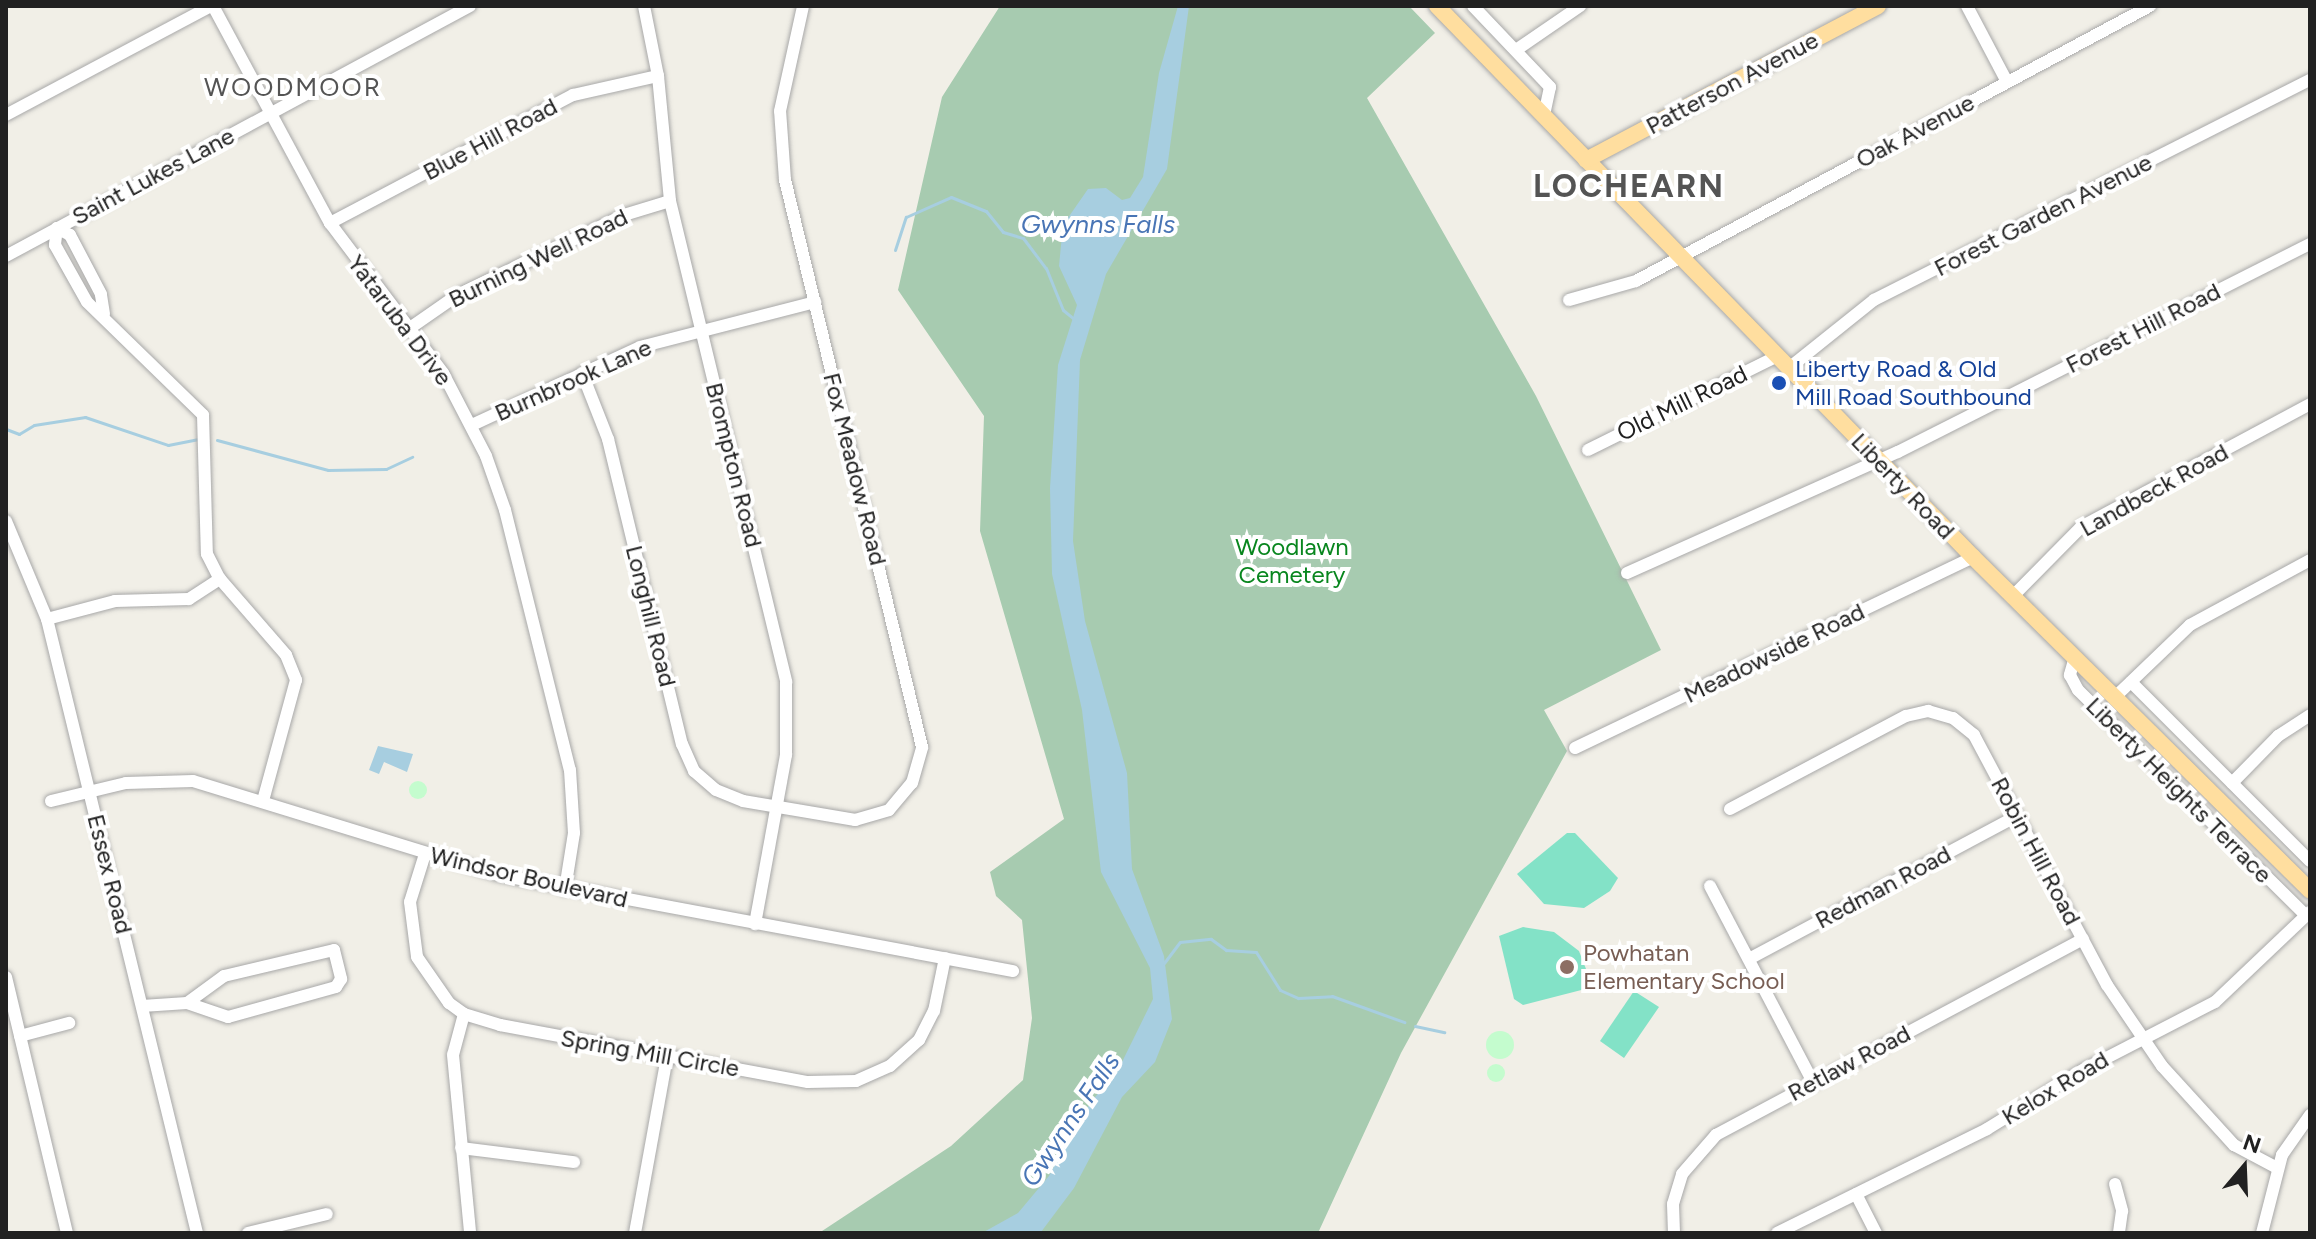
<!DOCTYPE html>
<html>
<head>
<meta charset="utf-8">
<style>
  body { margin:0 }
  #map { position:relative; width:2316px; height:1239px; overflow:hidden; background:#f1efe7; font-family:Figtree,sans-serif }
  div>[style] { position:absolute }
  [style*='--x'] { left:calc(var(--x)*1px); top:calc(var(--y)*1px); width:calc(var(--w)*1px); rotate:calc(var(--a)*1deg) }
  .cemetery>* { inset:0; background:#a7cbb0 }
  .park>* { inset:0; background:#c4fcce }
  .round { border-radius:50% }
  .pitch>* { inset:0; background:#83e2c7 }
  .water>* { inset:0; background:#a7cee0 }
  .stream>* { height:3px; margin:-1.5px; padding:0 1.5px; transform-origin:1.5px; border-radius:1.5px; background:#a7cee0 }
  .roads { filter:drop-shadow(0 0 2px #a8a8a8) drop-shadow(0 0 2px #a8a8a8) }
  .minor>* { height:12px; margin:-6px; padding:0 6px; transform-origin:6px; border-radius:6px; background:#fff }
  .major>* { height:16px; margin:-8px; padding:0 8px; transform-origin:8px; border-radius:8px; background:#ffde9f }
  .dots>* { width:22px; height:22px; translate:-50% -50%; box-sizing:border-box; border:4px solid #fff; border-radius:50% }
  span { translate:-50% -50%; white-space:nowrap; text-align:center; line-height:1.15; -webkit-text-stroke:8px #fff; paint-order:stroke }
  .street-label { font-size:24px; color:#212121 }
  .transit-label { font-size:24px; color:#164399 }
  .left { translate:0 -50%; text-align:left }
  .park-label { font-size:24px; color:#08861e }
  .education-label { font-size:24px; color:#785e54 }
  .neighbourhood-label { font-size:26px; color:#545454; letter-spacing:2px }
  .water-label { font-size:26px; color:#4975b5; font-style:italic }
  .district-label { font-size:32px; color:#545454; font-weight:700; letter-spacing:2px }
  .frame { position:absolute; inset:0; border:8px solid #212121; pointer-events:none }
  .north { position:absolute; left:2204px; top:1127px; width:80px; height:80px; -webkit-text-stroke:6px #fff; paint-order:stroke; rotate:19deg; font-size:22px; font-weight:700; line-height:32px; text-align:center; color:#212121 }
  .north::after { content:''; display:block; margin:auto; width:28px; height:36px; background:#212121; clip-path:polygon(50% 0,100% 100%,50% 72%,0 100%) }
</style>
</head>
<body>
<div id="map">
  <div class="cemetery">
    <i style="clip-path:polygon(1000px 6px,1409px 6px,1435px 33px,1367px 98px,1536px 396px,1661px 650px,1544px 710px,1567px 751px,1401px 1053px,1318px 1233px,819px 1233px,951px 1146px,1023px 1080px,1032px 1018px,1022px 920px,996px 896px,990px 872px,1064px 819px,980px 531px,984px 416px,898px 290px,942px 97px)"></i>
  </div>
  <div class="park">
    <i class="round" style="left:409px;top:781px;width:18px;height:18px"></i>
    <i class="round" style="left:1486px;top:1031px;width:28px;height:28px"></i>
    <i class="round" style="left:1487px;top:1064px;width:18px;height:18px"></i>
  </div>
  <div class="pitch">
    <i style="clip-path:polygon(1567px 833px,1575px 833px,1618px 878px,1610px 891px,1584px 908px,1544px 904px,1517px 874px)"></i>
    <i style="clip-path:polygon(1523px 927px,1554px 932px,1579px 951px,1593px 987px,1523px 1005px,1514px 999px,1499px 936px)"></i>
    <i style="clip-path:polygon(1634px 991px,1659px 1007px,1624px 1058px,1600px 1041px)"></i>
  </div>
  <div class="water">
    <i style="clip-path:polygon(1178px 6px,1189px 6px,1167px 169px,1106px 274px,1080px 360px,1073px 541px,1085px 621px,1127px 773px,1132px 869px,1164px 956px,1172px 1019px,1155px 1062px,1122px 1097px,1074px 1188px,1041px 1232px,982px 1233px,1018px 1213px,1049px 1176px,1080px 1117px,1122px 1062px,1153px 999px,1150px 968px,1101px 872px,1082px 710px,1052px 574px,1050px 488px,1058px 365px,1077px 305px,1059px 266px,1063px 225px,1088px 189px,1106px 188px,1122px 200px,1130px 198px,1143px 177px,1159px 73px)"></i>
    <i style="clip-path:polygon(378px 746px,413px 754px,407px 772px,384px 762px,379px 774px,369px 770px)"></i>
  </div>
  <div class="stream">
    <i style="--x:895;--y:250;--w:35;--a:-72"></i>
    <i style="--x:906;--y:217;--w:49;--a:-24"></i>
    <i style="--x:951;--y:197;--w:38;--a:22"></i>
    <i style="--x:986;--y:211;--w:27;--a:51"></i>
    <i style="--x:1003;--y:232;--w:21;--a:17"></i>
    <i style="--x:1023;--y:238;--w:38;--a:53"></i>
    <i style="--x:1046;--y:268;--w:45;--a:68"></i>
    <i style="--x:1063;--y:310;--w:14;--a:39"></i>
    <i style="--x:6;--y:429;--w:14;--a:21"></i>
    <i style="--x:19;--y:434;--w:17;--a:-31"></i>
    <i style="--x:34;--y:425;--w:52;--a:-8.9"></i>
    <i style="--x:85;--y:417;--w:88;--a:18.6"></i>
    <i style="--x:168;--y:445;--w:31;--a:-11"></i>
    <i style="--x:217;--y:440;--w:115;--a:15.1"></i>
    <i style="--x:328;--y:470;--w:58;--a:-1"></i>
    <i style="--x:386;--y:469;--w:29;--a:-25"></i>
    <i style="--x:1164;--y:963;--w:26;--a:-53"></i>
    <i style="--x:1180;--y:942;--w:31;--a:-6"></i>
    <i style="--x:1211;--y:939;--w:19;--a:36"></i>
    <i style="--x:1226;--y:950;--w:30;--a:4"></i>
    <i style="--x:1256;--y:952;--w:45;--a:57.7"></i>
    <i style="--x:1280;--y:990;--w:20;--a:24"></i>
    <i style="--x:1298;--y:998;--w:34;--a:-3"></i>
    <i style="--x:1332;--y:996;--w:77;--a:19.9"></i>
    <i style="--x:1415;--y:1026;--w:30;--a:12"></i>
  </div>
  <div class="roads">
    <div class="minor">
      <i style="--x:213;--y:6;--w:247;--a:61.7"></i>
      <i style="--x:330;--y:223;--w:188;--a:53"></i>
      <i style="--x:443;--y:373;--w:93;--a:62.6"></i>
      <i style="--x:486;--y:456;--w:57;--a:70.6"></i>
      <i style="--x:505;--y:510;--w:268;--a:76"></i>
      <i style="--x:570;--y:770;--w:63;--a:86.4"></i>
      <i style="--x:574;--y:833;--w:57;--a:99.1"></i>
      <i style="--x:644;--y:6;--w:71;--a:78.7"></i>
      <i style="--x:658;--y:76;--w:126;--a:84.5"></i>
      <i style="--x:670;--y:201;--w:495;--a:76.4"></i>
      <i style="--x:786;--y:682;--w:73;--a:90"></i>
      <i style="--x:786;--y:755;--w:172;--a:100.4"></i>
      <i style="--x:1473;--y:6;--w:112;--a:46.5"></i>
      <i style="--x:1550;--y:87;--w:30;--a:102"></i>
      <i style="--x:1967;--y:6;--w:86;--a:62.2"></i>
      <i style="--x:1516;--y:50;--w:78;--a:-34.5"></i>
      <i style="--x:6;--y:115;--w:232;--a:-28"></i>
      <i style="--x:330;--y:223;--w:275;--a:-27.8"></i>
      <i style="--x:573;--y:95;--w:87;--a:-12.6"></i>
      <i style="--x:6;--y:256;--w:527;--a:-28.32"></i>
      <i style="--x:1569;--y:300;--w:70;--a:-15.8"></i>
      <i style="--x:1636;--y:281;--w:583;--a:-28.15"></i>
      <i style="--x:104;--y:314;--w:20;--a:-99"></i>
      <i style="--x:101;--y:294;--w:67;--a:-117.7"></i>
      <i style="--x:70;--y:235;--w:15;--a:-152"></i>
      <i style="--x:57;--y:228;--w:17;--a:97"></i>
      <i style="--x:55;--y:245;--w:65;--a:60.7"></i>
      <i style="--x:87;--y:302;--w:162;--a:44.2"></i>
      <i style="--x:203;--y:415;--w:139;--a:88.4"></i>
      <i style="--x:207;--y:554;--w:28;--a:63"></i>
      <i style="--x:220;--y:579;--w:101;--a:49"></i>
      <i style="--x:286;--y:655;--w:27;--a:68"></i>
      <i style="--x:296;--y:680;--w:125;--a:105.3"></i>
      <i style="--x:410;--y:328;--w:56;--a:-34.8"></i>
      <i style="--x:456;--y:296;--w:187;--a:-25.7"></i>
      <i style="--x:624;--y:215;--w:48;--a:-16.9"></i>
      <i style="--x:1789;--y:368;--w:109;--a:-38.7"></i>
      <i style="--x:1874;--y:300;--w:488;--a:-26.8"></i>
      <i style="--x:582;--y:373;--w:71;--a:68.5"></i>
      <i style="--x:608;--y:439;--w:314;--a:76.4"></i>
      <i style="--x:682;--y:744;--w:30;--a:66"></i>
      <i style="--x:694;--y:771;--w:29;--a:41"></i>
      <i style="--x:716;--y:790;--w:29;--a:22"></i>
      <i style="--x:743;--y:801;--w:114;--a:9.6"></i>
      <i style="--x:855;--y:820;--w:35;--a:-16"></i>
      <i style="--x:889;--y:810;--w:35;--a:-50"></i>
      <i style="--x:912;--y:783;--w:37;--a:-74"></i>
      <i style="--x:922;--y:747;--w:583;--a:-103.58"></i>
      <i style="--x:785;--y:180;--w:69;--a:-94.1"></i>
      <i style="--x:780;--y:111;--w:107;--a:-77.6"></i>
      <i style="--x:472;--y:425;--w:185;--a:-24.9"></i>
      <i style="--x:640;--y:347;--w:181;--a:-14.4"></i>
      <i style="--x:1588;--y:450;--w:211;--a:-26.4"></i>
      <i style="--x:6;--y:521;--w:106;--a:67.3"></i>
      <i style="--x:47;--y:619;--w:632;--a:76.27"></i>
      <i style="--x:1627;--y:573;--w:297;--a:-24.1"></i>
      <i style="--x:1898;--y:452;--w:462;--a:-26.8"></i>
      <i style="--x:2013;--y:596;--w:97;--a:-45.4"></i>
      <i style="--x:2081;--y:527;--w:260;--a:-28.2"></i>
      <i style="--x:47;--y:619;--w:70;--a:-14.8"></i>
      <i style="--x:115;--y:601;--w:74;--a:-1.5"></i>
      <i style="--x:189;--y:599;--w:37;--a:-33"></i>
      <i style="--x:2075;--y:657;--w:19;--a:106"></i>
      <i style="--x:2070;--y:675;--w:17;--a:62"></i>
      <i style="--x:2078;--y:690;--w:321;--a:44.7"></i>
      <i style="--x:2131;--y:682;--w:253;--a:45"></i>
      <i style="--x:2115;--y:697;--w:104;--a:-43.8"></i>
      <i style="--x:2190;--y:625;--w:136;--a:-28.4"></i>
      <i style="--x:1575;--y:748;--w:441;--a:-25.6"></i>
      <i style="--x:2232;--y:783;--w:66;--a:-45.6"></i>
      <i style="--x:2278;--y:736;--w:38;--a:-33"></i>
      <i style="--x:51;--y:801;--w:77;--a:-13.5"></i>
      <i style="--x:126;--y:783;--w:67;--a:-1.7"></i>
      <i style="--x:193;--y:781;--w:320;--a:17.1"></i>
      <i style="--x:499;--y:875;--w:523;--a:10.58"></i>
      <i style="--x:1730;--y:809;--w:199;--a:-27.9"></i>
      <i style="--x:1906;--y:716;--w:23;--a:-13"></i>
      <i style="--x:1928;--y:711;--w:26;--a:16"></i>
      <i style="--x:1953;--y:718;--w:27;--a:39"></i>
      <i style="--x:1974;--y:735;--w:283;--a:62"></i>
      <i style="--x:2107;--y:985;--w:98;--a:55.8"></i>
      <i style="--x:2162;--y:1066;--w:107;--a:47.7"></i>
      <i style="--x:2234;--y:1145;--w:49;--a:28.1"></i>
      <i style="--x:425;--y:854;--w:50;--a:107.4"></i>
      <i style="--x:410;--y:902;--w:55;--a:82.7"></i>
      <i style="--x:417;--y:957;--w:56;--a:55.2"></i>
      <i style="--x:449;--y:1003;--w:19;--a:36"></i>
      <i style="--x:464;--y:1014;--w:38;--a:17"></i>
      <i style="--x:500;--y:1025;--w:313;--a:10.5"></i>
      <i style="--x:808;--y:1082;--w:48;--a:-1.2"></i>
      <i style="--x:856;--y:1081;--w:37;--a:-24"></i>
      <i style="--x:890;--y:1066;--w:39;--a:-42"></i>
      <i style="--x:919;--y:1040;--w:33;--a:-63"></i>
      <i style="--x:934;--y:1011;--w:54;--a:-78.3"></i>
      <i style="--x:1710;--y:886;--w:221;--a:62.3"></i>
      <i style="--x:1749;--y:959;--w:304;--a:-28.1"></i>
      <i style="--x:6;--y:977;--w:263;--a:76.6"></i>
      <i style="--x:142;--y:1006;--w:45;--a:-3.8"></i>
      <i style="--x:187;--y:1003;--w:46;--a:-36.1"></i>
      <i style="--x:224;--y:976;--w:113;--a:-13.3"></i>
      <i style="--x:334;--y:950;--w:30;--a:76"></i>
      <i style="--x:341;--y:979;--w:9;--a:122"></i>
      <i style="--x:336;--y:987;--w:112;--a:164.5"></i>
      <i style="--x:228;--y:1017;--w:43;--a:-161.1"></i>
      <i style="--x:464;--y:1014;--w:42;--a:105"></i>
      <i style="--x:453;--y:1055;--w:179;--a:84.5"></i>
      <i style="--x:20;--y:1036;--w:51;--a:-14.9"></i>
      <i style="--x:461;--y:1148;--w:114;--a:7.1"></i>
      <i style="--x:2115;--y:1184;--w:28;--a:75"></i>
      <i style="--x:2122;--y:1211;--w:22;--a:98"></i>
      <i style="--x:1856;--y:1194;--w:44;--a:62.9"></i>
      <i style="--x:248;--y:1233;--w:81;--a:-13.5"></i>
      <i style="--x:635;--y:1233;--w:179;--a:-79.7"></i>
      <i style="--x:1674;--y:1233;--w:29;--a:-92"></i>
      <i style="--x:1673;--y:1204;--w:31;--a:-73"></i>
      <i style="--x:1682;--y:1174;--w:52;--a:-48.9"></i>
      <i style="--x:1716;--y:1135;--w:416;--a:-28.1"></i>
      <i style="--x:1777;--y:1233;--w:234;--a:-26.3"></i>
      <i style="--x:1987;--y:1129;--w:113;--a:-31.6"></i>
      <i style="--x:2083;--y:1070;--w:148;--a:-27.3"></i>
      <i style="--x:2215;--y:1002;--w:131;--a:-43.5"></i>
      <i style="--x:2262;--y:1233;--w:81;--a:-75.6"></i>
      <i style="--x:2282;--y:1155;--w:49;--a:-55"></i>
    </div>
    <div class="major">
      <i style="--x:1437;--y:6;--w:769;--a:45.79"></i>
      <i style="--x:1973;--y:557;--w:474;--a:44.7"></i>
      <i style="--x:1586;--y:160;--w:330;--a:-27.8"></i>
    </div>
  </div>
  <div class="dots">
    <i style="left:1779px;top:383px;background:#1a4fb4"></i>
    <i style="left:1567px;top:967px;background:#8d6e63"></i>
  </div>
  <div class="street-label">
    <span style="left:1732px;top:83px;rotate:-28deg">Patterson Avenue</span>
    <span style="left:1915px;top:131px;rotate:-28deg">Oak Avenue</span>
    <span style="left:490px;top:139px;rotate:-28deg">Blue Hill Road</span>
    <span style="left:153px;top:176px;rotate:-28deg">Saint Lukes Lane</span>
    <span style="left:2043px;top:215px;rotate:-27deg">Forest Garden Avenue</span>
    <span style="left:538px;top:258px;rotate:-26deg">Burning Well Road</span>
    <span style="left:400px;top:320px;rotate:53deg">Yataruba Drive</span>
    <span style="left:2143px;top:328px;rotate:-27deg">Forest Hill Road</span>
    <span style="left:573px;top:380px;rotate:-24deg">Burnbrook Lane</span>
    <span style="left:1682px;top:403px;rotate:-26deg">Old Mill Road</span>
    <span style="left:734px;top:465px;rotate:76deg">Brompton Road</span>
    <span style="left:855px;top:469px;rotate:76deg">Fox Meadow Road</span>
    <span style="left:1903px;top:486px;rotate:46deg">Liberty Road</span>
    <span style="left:2154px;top:490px;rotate:-29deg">Landbeck Road</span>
    <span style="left:651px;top:616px;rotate:76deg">Longhill Road</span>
    <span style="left:1774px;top:653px;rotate:-26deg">Meadowside Road</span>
    <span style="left:2179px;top:790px;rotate:45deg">Liberty Heights Terrace</span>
    <span style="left:2036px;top:851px;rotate:62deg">Robin Hill Road</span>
    <span style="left:110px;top:874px;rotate:76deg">Essex Road</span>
    <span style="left:529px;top:877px;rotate:13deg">Windsor Boulevard</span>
    <span style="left:1883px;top:887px;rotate:-28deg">Redman Road</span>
    <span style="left:650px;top:1053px;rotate:10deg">Spring Mill Circle</span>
    <span style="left:1849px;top:1063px;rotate:-28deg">Retlaw Road</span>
    <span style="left:2055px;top:1088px;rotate:-31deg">Kelox Road</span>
  </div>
  <div class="transit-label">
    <span class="left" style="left:1795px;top:383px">Liberty Road &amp; Old<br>Mill Road Southbound</span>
  </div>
  <div class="park-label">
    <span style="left:1292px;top:561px">Woodlawn<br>Cemetery</span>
  </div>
  <div class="education-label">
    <span class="left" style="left:1583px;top:967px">Powhatan<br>Elementary School</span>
  </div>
  <div class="neighbourhood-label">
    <span style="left:293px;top:88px">WOODMOOR</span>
  </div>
  <div class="water-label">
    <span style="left:1098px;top:225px">Gwynns Falls</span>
    <span style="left:1071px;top:1120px;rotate:-56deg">Gwynns Falls</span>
  </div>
  <div class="district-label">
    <span style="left:1629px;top:186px">LOCHEARN</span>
  </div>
  <div class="frame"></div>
  <div class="north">N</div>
</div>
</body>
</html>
